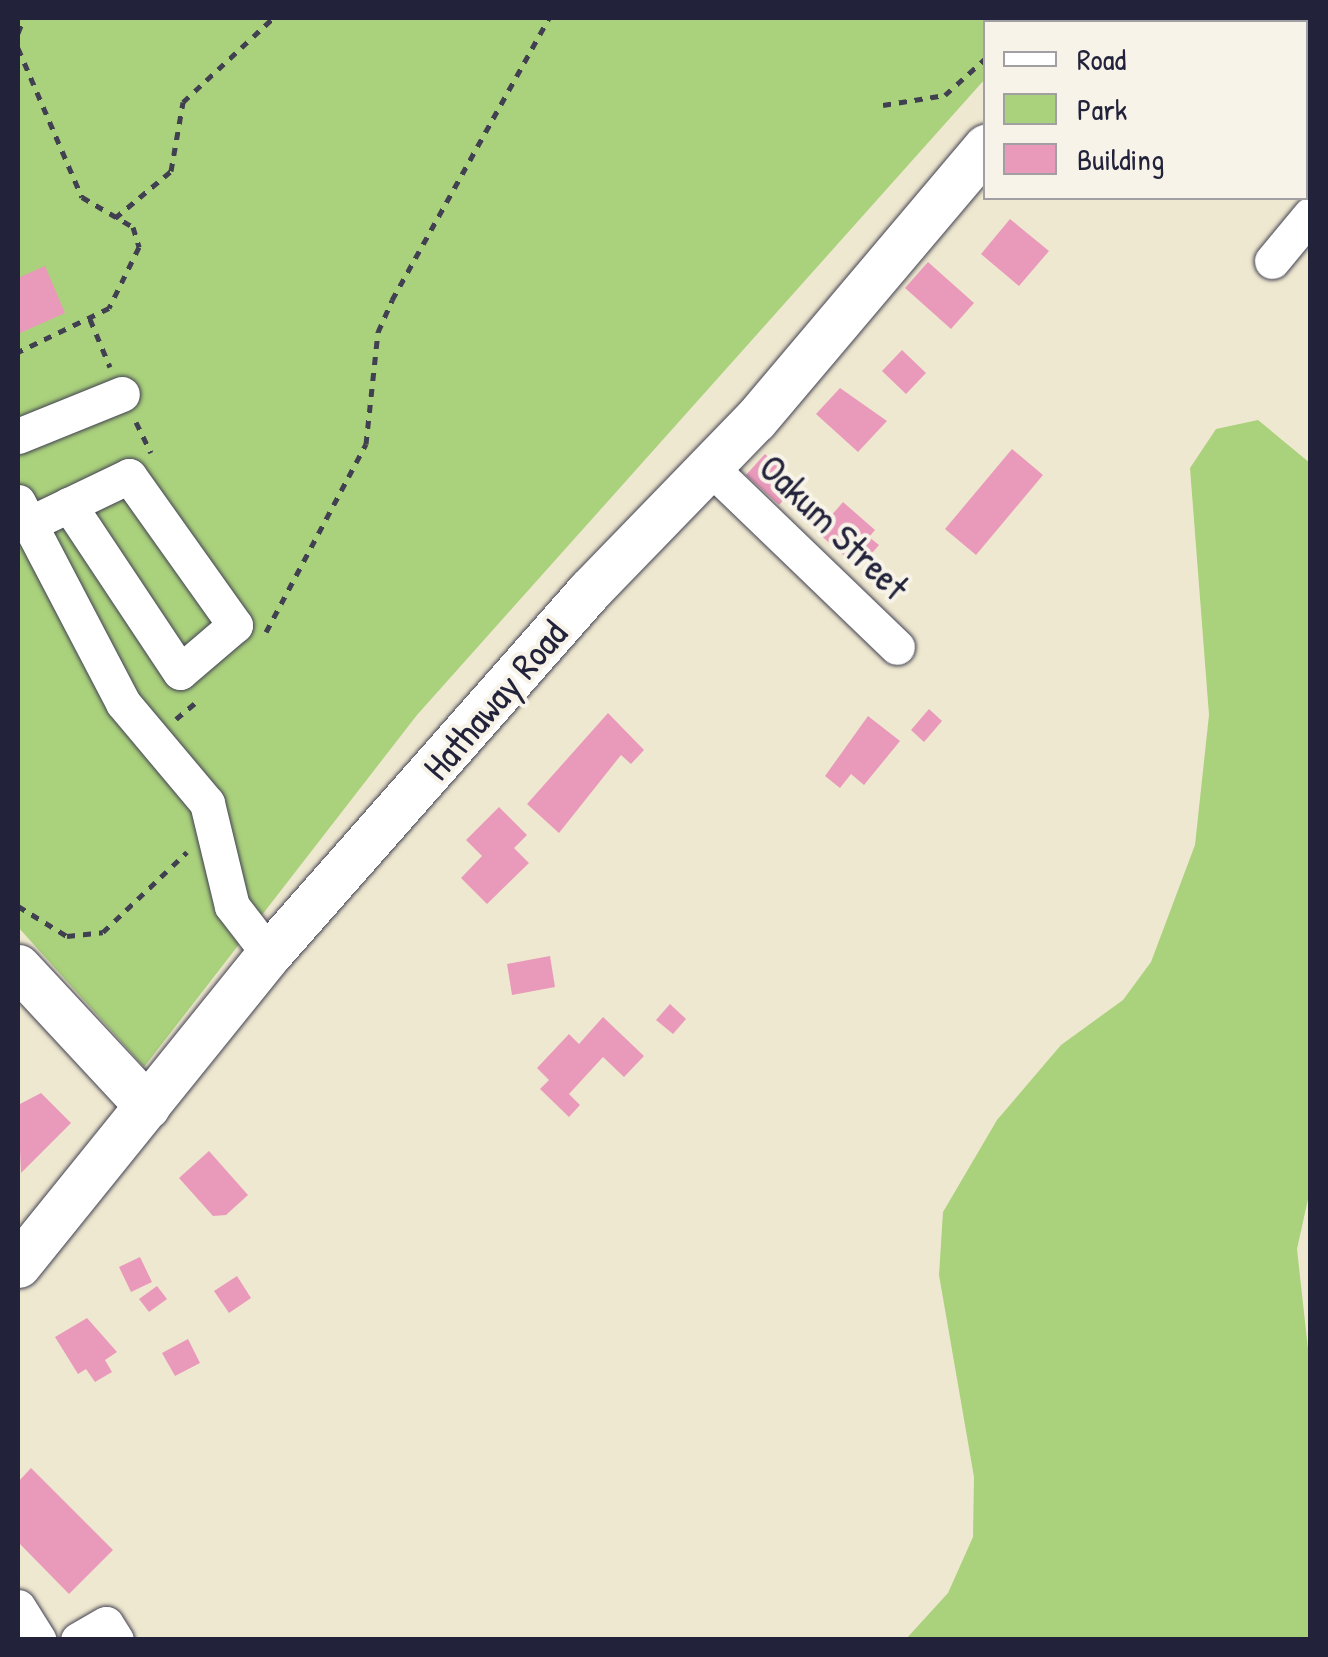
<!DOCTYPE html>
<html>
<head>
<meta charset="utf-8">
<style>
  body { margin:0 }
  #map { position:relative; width:1328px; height:1657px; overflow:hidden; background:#efe8d0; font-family:"Patrick Hand",sans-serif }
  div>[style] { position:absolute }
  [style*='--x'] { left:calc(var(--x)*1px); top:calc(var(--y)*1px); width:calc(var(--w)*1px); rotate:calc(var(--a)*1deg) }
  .green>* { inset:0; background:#aad17c }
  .building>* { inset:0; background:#e99aba }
  .path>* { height:5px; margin-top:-2.5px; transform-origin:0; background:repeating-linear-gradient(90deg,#414051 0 8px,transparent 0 16px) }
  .roads { filter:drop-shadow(0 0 2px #414051) drop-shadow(0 0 2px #414051) }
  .minor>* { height:35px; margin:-17.5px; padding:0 17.5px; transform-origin:17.5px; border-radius:17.5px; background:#fff }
  .major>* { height:45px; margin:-22.5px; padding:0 22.5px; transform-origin:22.5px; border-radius:22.5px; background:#fff }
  span { translate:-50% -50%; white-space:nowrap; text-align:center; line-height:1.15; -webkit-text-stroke:8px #f7f3e8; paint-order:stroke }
  .street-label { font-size:38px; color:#22223b }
  .frame { position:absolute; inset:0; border:20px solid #22223b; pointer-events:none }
  .legend { position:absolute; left:983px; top:20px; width:325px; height:180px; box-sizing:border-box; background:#f7f3e8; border:2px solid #a29fa3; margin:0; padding:12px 18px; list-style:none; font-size:30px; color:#22223b }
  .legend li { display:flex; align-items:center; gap:20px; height:50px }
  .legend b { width:50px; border:2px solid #a29fa3 }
</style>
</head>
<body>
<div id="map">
  <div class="green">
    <i style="clip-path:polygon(18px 18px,1041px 18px,986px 22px,985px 79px,417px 715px,144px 1067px,18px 927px)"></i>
    <i style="clip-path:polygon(1258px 420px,1310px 463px,1310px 1190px,1297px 1249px,1310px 1367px,1310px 1639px,906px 1639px,948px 1593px,973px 1537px,974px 1477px,939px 1275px,943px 1212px,997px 1120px,1061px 1045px,1123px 1000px,1151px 962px,1195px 845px,1209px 715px,1190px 468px,1216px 429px)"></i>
  </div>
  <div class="building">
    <i style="clip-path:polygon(1285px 18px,1310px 18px,1310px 82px,1306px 22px)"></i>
    <i style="clip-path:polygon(1010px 219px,1049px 251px,1019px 286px,981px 254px)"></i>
    <i style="clip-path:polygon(928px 262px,974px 303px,951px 329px,905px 288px)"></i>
    <i style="clip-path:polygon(45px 266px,65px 313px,18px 334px,18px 278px)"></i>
    <i style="clip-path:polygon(902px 350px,926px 373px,906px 394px,882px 371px)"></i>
    <i style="clip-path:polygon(840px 388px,887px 421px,858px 452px,816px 414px)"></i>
    <i style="clip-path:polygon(1012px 449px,1043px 475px,976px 555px,945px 529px)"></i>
    <i style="clip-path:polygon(765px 454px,798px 484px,779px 505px,746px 475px)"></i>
    <i style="clip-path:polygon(843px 502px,875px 530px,869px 537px,879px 545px,866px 560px,857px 553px,850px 561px,817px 532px)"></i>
    <i style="clip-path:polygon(929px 709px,942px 721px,924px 742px,911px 730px)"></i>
    <i style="clip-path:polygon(608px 713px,644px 750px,631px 764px,621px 755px,559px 833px,527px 804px)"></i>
    <i style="clip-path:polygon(868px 716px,900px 741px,864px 785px,851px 774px,840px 788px,825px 776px)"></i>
    <i style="clip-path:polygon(499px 807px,527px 835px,514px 848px,529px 863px,487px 904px,461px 878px,482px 856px,466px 840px)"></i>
    <i style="clip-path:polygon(550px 956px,555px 987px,512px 995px,507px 964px)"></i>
    <i style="clip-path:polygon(670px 1004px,686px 1019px,673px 1034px,656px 1020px)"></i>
    <i style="clip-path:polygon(603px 1017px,644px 1056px,624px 1077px,603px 1057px,569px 1094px,580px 1105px,569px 1117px,540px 1089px,549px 1080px,537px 1068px,569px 1034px,579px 1044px)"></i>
    <i style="clip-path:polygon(41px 1093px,71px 1123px,21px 1173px,18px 1105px)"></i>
    <i style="clip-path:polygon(209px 1151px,248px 1195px,226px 1215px,213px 1216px,179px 1178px)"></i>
    <i style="clip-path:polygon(140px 1257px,152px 1282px,131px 1292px,119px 1267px)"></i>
    <i style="clip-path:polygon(237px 1276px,251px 1298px,229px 1313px,214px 1291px)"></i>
    <i style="clip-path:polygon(157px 1286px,167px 1299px,149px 1312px,139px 1299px)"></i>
    <i style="clip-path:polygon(87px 1318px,117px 1352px,105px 1360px,112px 1372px,95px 1382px,86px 1369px,78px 1374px,55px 1337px)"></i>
    <i style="clip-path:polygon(188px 1339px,200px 1363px,175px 1376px,162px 1353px)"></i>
    <i style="clip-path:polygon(31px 1468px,113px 1550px,69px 1594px,18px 1542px,18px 1482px)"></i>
  </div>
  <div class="path">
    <i style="--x:1017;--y:22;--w:6;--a:-45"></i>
    <i style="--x:18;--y:33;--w:16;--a:-68"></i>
    <i style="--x:18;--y:48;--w:162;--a:66.8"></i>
    <i style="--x:82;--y:197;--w:59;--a:30.5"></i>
    <i style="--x:133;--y:227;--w:21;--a:73"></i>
    <i style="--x:139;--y:247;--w:68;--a:116.2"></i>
    <i style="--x:109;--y:308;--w:101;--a:154.2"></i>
    <i style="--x:883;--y:105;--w:63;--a:-9.2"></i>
    <i style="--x:945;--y:95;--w:55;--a:-42.1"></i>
    <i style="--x:115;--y:218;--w:73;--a:-40"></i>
    <i style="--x:171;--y:171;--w:70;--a:-80.1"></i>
    <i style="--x:183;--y:102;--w:123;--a:-43"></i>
    <i style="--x:90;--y:319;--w:52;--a:67.4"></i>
    <i style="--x:136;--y:422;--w:34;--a:64"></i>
    <i style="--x:266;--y:632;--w:213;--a:-62"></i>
    <i style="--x:366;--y:444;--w:113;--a:-83.9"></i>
    <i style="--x:378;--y:332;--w:35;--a:-66"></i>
    <i style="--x:392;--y:300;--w:323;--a:-60.9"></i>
    <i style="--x:176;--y:719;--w:30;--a:-40"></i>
    <i style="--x:18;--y:906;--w:57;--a:31.5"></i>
    <i style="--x:67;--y:936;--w:36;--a:-6"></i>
    <i style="--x:103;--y:932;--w:116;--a:-43.6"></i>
  </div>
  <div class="roads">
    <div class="minor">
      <i style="--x:1220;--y:22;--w:6;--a:-45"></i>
      <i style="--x:1272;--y:261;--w:60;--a:-50.4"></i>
      <i style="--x:18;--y:436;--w:112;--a:-22"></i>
      <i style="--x:711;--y:468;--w:258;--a:43.9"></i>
      <i style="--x:18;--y:502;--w:227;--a:62.4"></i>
      <i style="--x:123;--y:703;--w:131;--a:50"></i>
      <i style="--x:207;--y:803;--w:106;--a:76.4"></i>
      <i style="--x:232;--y:906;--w:61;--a:52.4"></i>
      <i style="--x:29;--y:524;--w:111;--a:-25.6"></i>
      <i style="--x:129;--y:476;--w:183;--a:54.6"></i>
      <i style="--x:235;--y:625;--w:72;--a:139.5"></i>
      <i style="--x:180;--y:672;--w:201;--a:-123.6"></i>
      <i style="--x:18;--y:1607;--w:39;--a:58"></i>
      <i style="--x:78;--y:1640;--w:32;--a:-30"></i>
      <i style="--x:106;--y:1624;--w:19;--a:58"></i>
    </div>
    <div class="major">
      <i style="--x:1087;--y:22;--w:6;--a:-45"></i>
      <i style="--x:18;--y:967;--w:190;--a:47.1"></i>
      <i style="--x:18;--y:1265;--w:400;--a:-51.1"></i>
      <i style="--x:269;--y:954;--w:484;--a:-48.6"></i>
      <i style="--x:589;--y:591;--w:238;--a:-45.9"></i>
      <i style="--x:755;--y:420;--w:358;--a:-49.8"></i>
    </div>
  </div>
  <div class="street-label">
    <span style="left:834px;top:527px;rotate:44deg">Oakum Street</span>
    <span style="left:495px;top:700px;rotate:-49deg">Hathaway Road</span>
  </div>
  <div class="frame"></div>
  <ul class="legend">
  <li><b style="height:12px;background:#fff"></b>Road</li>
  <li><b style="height:28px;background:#aad17c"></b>Park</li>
  <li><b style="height:28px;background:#e99aba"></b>Building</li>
  </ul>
</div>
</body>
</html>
